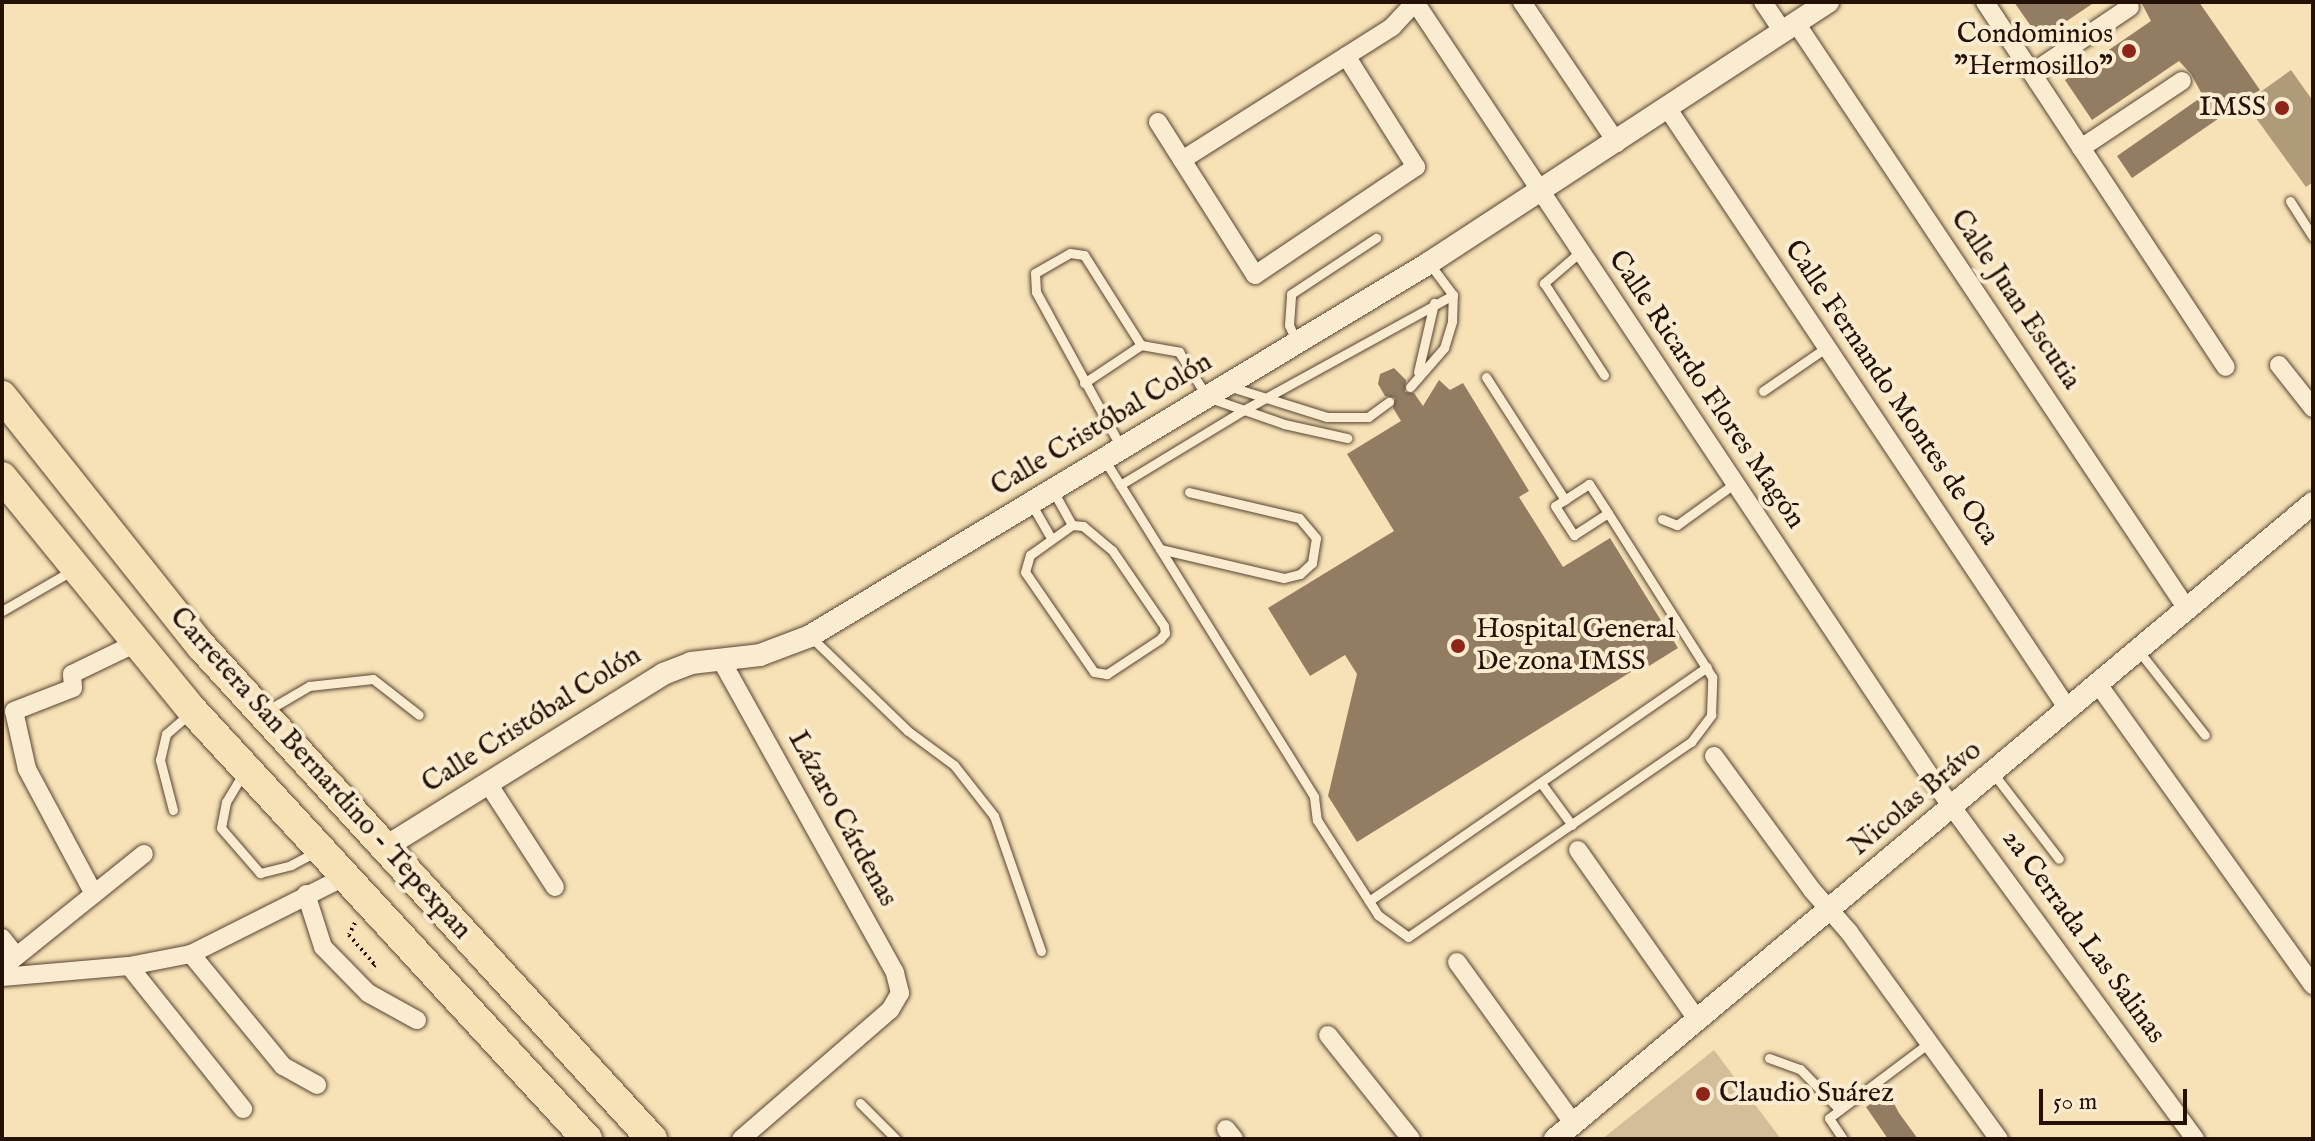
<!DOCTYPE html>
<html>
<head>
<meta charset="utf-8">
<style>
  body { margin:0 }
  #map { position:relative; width:2315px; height:1141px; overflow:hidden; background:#f7e2b7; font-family:"IM FELL English",serif }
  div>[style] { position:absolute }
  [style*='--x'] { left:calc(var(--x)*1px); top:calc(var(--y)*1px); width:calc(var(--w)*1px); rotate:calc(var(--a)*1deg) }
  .green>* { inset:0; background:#d3be99 }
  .water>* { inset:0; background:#af9b7a }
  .building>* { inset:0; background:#927d62 }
  .path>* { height:4px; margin-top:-2px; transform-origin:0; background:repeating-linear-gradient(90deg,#241005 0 2px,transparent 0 6px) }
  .roads { filter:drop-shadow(0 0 2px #594432) drop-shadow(0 0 2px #594432) }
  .service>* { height:9px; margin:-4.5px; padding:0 4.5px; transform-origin:4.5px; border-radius:4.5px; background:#faecd0 }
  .minor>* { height:18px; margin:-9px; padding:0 9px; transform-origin:9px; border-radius:9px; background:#faecd0 }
  .tertiary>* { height:22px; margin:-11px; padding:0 11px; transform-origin:11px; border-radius:11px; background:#faecd0 }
  .trunk>* { height:30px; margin:-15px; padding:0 15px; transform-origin:15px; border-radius:15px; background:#f7e2b7 }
  .dots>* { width:22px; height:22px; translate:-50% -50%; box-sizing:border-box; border:4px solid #faecd0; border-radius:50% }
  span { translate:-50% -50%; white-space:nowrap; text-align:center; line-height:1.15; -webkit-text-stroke:8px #faecd0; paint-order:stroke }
  .poi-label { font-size:28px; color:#241005 }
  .right { translate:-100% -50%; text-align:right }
  .left { translate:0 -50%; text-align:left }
  .street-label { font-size:28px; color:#241005 }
  .frame { position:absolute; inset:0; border:4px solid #241005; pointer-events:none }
  .scale { position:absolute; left:2039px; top:1089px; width:148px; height:36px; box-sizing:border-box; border:4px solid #241005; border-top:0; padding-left:10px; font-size:24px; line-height:28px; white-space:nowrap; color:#241005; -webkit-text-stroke:6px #faecd0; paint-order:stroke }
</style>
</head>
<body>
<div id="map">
  <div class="green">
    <i style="clip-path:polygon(1714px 1050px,1781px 1139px,1602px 1139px)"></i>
  </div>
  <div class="water">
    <i style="clip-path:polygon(2291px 70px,2313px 101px,2313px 182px,2306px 187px,2245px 103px)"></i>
  </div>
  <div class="building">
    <i style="clip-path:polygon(2014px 2px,2095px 2px,2040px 39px)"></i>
    <i style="clip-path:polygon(2141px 2px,2199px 2px,2260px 90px,2132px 178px,2117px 156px,2203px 96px,2191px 74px,2179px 61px,2092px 120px,2065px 80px,2151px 21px)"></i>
    <i style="clip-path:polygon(1394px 368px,1406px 380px,1405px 392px,1414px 393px,1423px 406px,1439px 380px,1450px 390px,1463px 383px,1529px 491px,1519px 497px,1563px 567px,1610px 538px,1678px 648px,1649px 666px,1647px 662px,1357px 842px,1328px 796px,1357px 674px,1345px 655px,1310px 676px,1268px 608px,1394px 531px,1347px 454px,1401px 421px,1393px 408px,1395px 398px,1385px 396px,1378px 384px,1380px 374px)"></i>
    <i style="clip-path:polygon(1888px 1092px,1899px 1113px,1918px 1139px,1888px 1139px,1866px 1107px)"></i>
  </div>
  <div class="path">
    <i style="--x:355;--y:923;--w:13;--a:117"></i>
    <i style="--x:349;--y:935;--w:40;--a:49"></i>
    <i style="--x:375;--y:965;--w:6;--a:135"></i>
  </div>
  <div class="roads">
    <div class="service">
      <i style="--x:2290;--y:201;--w:43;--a:57.4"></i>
      <i style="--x:1580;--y:252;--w:48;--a:139.3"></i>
      <i style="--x:1544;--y:283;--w:110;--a:56.9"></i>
      <i style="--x:1297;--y:343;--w:20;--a:-114"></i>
      <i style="--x:1289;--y:325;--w:31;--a:-86"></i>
      <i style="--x:1291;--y:294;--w:102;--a:-33.4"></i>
      <i style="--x:1418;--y:372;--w:71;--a:-76.9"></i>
      <i style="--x:1486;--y:377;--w:146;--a:57.3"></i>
      <i style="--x:1084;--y:383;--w:69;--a:-33.7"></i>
      <i style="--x:1228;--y:386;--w:104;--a:17.4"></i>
      <i style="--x:1327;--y:417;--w:41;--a:0"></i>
      <i style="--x:1368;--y:417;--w:26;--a:-36"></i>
      <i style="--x:1410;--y:387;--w:52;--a:-48.9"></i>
      <i style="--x:1444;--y:348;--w:28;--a:-73"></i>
      <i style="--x:1452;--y:321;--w:26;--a:-88"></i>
      <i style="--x:1763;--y:391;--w:78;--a:-34.5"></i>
      <i style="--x:1122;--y:449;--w:179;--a:-118.7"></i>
      <i style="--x:1036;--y:292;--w:19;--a:-93"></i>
      <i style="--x:1035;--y:273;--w:40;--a:-29.7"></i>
      <i style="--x:1070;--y:253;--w:14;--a:8"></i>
      <i style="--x:1084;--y:255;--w:107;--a:57.7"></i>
      <i style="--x:1141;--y:345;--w:39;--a:10"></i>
      <i style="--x:1179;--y:352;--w:53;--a:58.1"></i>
      <i style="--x:1207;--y:397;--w:82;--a:19.3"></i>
      <i style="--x:1284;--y:424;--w:65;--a:12.5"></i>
      <i style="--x:1104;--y:459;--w:398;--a:58.1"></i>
      <i style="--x:1314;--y:797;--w:23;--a:83"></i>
      <i style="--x:1317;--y:820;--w:113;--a:57.3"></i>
      <i style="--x:1378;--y:915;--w:37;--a:36"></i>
      <i style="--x:1408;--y:937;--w:344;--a:-34.6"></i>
      <i style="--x:1691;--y:742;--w:34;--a:-53"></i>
      <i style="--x:1711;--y:715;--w:38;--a:-88"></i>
      <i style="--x:1712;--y:677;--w:194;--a:-122.4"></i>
      <i style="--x:1608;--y:513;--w:35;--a:-123"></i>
      <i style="--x:1589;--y:484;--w:40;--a:147.1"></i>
      <i style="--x:1555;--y:506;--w:35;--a:57"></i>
      <i style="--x:1574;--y:535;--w:40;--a:-32.9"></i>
      <i style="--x:1120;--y:485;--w:143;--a:-31.2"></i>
      <i style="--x:1242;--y:411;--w:241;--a:-28.8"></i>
      <i style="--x:1453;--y:295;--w:40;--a:-127"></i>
      <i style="--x:1052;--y:489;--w:41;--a:60.9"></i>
      <i style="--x:1032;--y:505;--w:38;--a:60"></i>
      <i style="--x:1662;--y:519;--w:16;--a:22"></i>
      <i style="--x:1677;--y:525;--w:72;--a:-35.9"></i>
      <i style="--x:1072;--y:525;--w:11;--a:5"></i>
      <i style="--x:1083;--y:526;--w:38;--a:40"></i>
      <i style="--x:1112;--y:550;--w:92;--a:55.6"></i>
      <i style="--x:1164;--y:626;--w:7;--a:82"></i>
      <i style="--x:1165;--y:633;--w:8;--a:130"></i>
      <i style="--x:1160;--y:639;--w:64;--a:146.6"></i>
      <i style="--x:1107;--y:674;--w:13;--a:-171"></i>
      <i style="--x:1094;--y:672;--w:121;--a:-124.6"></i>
      <i style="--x:1025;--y:572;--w:18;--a:-74"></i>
      <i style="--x:1030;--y:555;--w:52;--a:-35.5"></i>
      <i style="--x:1160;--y:549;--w:127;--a:13.2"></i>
      <i style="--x:1284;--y:578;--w:16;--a:-14"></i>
      <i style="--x:1300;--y:574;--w:16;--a:-43"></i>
      <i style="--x:1312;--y:563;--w:25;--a:-81"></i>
      <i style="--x:1316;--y:538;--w:26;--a:-130"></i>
      <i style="--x:1299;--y:518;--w:113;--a:-166.7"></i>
      <i style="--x:2;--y:611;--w:82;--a:-30"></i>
      <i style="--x:810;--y:636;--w:136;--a:44.1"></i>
      <i style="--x:908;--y:731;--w:57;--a:36.5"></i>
      <i style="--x:954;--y:765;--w:65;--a:51.9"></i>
      <i style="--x:994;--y:816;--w:143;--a:70.8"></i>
      <i style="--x:2138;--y:650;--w:108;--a:51.8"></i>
      <i style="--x:268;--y:710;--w:48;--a:-30.3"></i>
      <i style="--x:309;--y:686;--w:64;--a:-6.2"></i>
      <i style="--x:373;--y:679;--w:58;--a:38"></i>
      <i style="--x:244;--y:772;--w:35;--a:121"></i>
      <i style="--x:226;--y:802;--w:26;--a:101"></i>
      <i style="--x:221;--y:828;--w:60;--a:49.1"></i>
      <i style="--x:260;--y:873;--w:32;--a:-14"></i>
      <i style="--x:291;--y:865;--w:27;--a:-28"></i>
      <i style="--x:1993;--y:773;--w:108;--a:52.5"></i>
      <i style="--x:1541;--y:783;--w:52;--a:53.6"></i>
      <i style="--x:173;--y:810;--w:52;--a:-104.6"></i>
      <i style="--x:160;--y:760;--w:27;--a:-77"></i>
      <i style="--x:166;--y:734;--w:32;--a:-41"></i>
      <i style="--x:1369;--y:901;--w:411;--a:-34.7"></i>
      <i style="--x:1769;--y:1058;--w:33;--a:20"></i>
      <i style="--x:1800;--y:1069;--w:57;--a:45.7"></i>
      <i style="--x:860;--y:1103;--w:51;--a:45"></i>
      <i style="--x:1843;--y:1139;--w:25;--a:-124"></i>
      <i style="--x:1829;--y:1118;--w:125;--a:-36.9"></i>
    </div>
    <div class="minor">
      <i style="--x:1415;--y:2;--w:940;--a:56.36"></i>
      <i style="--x:1936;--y:785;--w:439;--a:53.8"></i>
      <i style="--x:1522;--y:2;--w:170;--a:56"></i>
      <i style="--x:1763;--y:2;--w:36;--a:56"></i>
      <i style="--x:1985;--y:2;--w:437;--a:56.6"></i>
      <i style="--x:1796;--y:23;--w:704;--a:56.29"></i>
      <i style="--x:2032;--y:73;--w:118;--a:-34"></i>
      <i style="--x:1668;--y:109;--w:721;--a:56.31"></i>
      <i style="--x:1158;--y:122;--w:181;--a:57.6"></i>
      <i style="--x:1255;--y:275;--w:194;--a:-33.9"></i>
      <i style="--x:1416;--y:167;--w:131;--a:-122.2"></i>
      <i style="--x:2081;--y:148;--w:121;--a:-33.6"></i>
      <i style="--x:1182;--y:160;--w:249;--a:-32.3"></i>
      <i style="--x:1392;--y:27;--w:34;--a:-47"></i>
      <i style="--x:2279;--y:365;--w:55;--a:51.7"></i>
      <i style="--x:720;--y:658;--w:360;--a:60.9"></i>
      <i style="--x:895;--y:973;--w:21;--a:76"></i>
      <i style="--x:900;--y:993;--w:20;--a:120"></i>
      <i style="--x:890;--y:1010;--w:197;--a:139.1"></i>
      <i style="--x:2098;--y:684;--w:370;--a:54.5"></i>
      <i style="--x:1714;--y:756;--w:166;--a:53.8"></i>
      <i style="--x:1812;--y:890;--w:56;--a:48.6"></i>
      <i style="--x:1849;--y:932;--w:256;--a:54.1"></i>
      <i style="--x:487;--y:782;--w:125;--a:57.1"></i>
      <i style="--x:1578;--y:850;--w:209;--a:54.9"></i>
      <i style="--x:94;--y:894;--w:142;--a:-118.2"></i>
      <i style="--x:27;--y:769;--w:59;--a:-102.6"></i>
      <i style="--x:14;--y:711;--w:63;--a:-21.3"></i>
      <i style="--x:73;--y:688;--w:14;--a:-94"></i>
      <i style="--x:72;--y:674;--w:71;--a:-25.8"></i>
      <i style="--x:306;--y:894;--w:56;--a:72.2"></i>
      <i style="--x:323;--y:947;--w:64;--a:45.6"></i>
      <i style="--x:368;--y:993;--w:56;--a:28.9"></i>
      <i style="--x:2;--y:938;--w:23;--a:52"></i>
      <i style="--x:191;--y:954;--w:145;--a:50.6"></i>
      <i style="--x:283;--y:1066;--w:39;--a:29"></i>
      <i style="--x:1457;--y:962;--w:200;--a:54.2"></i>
      <i style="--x:129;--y:966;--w:183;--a:51.4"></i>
      <i style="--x:2;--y:968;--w:182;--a:-38.8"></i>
      <i style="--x:2;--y:977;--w:127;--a:-5"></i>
      <i style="--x:129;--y:966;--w:63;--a:-11"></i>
      <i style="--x:191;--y:954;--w:171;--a:-26.7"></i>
      <i style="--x:1328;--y:1035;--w:133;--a:51.4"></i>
      <i style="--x:1226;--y:1129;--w:13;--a:51"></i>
    </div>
    <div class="tertiary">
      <i style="--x:384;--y:848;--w:329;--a:-31.9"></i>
      <i style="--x:663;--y:674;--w:30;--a:-21"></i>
      <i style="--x:691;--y:663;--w:69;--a:-6.6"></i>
      <i style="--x:760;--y:655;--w:53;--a:-20.8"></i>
      <i style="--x:810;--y:636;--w:723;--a:-31.07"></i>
      <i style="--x:1429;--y:263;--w:477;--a:-33.2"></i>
      <i style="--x:1555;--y:1139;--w:989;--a:-40"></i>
    </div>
    <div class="trunk">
      <i style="--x:2;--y:396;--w:321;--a:51.5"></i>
      <i style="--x:202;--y:647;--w:667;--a:47.55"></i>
      <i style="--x:2;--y:477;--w:302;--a:50.8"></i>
      <i style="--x:193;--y:711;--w:582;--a:47.37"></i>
    </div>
  </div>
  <div class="dots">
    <i style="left:2129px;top:51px;background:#8f2418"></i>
    <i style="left:2282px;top:108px;background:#8f2418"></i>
    <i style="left:1458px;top:646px;background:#8f2418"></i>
    <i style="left:1703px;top:1094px;background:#8f2418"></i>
  </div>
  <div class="poi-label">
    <span class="right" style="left:2113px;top:51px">Condominios<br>"Hermosillo"</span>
    <span class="right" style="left:2266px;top:108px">IMSS</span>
    <span class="left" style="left:1476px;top:646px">Hospital General<br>De zona IMSS</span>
    <span class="left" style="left:1719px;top:1094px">Claudio Suárez</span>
  </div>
  <div class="street-label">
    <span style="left:2015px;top:300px;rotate:56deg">Calle Juan Escutia</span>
    <span style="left:1706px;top:390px;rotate:56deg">Calle Ricardo Flores Magón</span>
    <span style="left:1891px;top:393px;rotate:56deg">Calle Fernando Montes de Oca</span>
    <span style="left:1102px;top:425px;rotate:-31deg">Calle Cristóbal Colón</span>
    <span style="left:532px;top:720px;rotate:-32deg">Calle Cristóbal Colón</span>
    <span style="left:320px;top:774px;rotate:48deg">Carretera San Bernardino - Tepexpan</span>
    <span style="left:1916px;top:799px;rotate:-40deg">Nicolas Brávo</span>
    <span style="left:842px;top:819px;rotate:61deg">Lázaro Cárdenas</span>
    <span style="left:2083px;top:937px;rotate:54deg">2a Cerrada Las Salinas</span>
  </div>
  <div class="frame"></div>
  <div class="scale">50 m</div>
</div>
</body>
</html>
